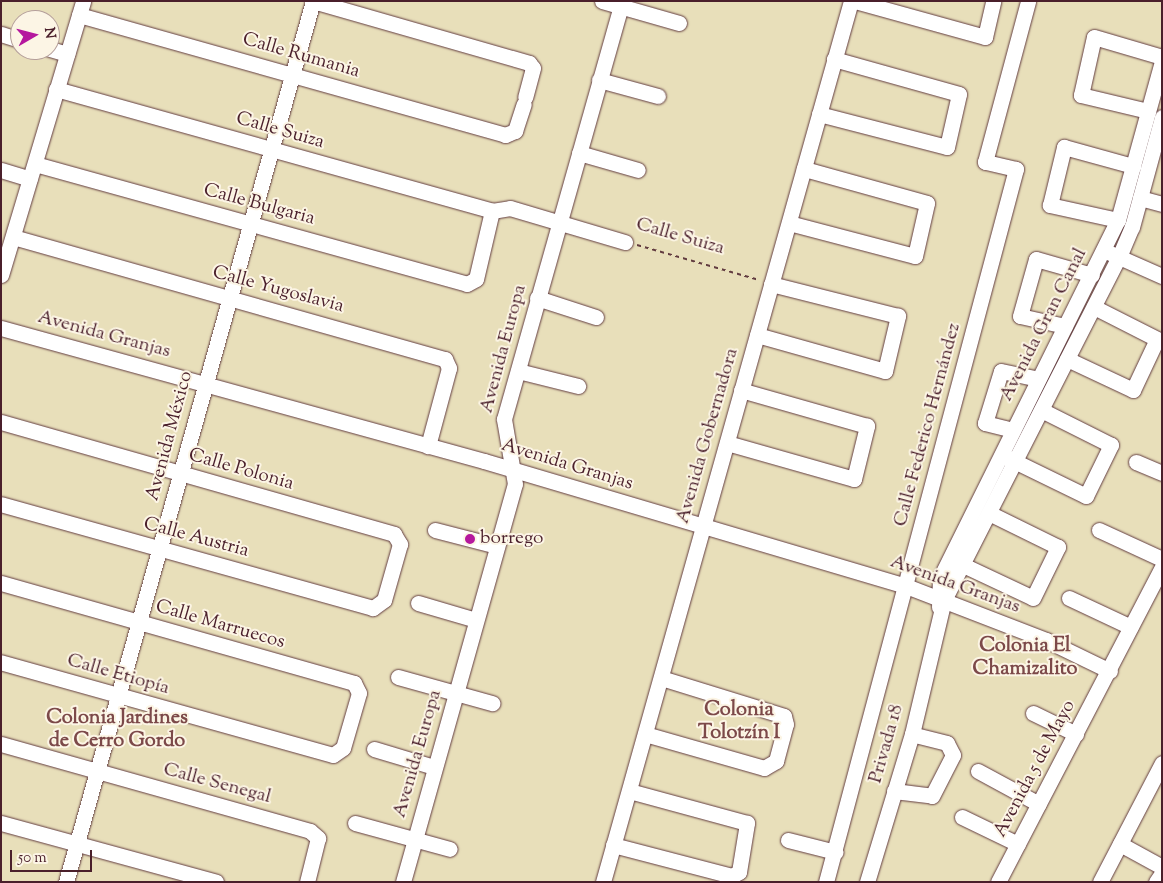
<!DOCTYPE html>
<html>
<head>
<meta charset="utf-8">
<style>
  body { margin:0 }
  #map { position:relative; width:1163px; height:883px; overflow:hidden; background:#e8dfba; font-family:"Sorts Mill Goudy",serif }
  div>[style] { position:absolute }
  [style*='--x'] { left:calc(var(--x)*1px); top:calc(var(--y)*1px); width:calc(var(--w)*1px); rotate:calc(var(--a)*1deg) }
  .path>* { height:2px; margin-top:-1px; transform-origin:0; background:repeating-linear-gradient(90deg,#623c40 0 4px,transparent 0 8px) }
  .roads { filter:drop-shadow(0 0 1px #623c40) drop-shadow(0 0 1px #623c40) }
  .minor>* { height:15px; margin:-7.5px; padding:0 7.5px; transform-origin:7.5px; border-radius:7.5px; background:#fff }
  .dots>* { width:14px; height:14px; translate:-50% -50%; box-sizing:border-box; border:2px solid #fcf5e5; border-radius:50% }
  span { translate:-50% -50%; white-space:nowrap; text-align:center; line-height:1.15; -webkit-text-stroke:4px #fcf5e5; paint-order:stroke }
  .street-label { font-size:19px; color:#4a1f2b }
  .poi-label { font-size:19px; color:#4a1f2b }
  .left { translate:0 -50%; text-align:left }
  .neighbourhood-label { font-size:20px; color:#7c4949; font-weight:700 }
  .frame { position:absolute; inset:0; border:2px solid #4a1f2b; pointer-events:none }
  .north { position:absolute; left:10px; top:10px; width:50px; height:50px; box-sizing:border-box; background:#fcf5e5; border:1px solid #b59f9b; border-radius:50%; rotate:82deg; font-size:14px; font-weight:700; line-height:20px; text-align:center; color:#4a1f2b }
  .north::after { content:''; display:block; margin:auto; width:18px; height:22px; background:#b5179e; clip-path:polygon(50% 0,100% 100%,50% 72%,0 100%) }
  .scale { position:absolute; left:10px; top:850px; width:82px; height:22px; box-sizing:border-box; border:2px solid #4a1f2b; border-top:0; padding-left:6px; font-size:15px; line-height:18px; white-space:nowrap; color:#4a1f2b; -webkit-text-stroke:4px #fcf5e5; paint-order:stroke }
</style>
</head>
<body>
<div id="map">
  <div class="path">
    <i style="--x:637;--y:245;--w:127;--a:16"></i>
  </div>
  <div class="roads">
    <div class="minor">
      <i style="--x:313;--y:1;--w:225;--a:16"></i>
      <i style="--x:529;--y:63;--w:6;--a:51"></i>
      <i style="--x:533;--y:68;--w:30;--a:105"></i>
      <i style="--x:602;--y:1;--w:80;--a:15.9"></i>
      <i style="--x:855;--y:1;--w:135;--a:15.5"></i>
      <i style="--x:985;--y:37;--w:37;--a:-77"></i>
      <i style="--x:79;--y:15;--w:443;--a:15.7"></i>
      <i style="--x:505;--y:135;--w:11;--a:-22"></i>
      <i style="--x:515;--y:131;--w:28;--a:-72"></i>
      <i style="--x:1;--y:34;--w:20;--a:18"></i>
      <i style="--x:50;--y:49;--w:18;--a:16"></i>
      <i style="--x:599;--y:80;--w:61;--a:15.2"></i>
      <i style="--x:56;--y:89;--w:453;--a:15.6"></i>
      <i style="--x:492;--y:211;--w:18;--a:-9"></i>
      <i style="--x:510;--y:208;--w:120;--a:16.5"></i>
      <i style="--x:1148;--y:111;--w:69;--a:-166.6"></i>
      <i style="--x:1081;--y:95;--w:59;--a:-77.4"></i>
      <i style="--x:1094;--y:37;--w:71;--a:16.4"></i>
      <i style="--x:819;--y:114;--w:132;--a:14.5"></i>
      <i style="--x:947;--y:147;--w:54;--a:-77.2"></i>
      <i style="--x:959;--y:94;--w:130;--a:-164.4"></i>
      <i style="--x:579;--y:153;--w:61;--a:16.1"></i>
      <i style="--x:35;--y:164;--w:448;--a:15.5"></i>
      <i style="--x:467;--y:284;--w:10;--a:-29"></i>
      <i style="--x:476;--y:279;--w:70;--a:-76.8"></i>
      <i style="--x:1;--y:170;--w:30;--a:17"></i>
      <i style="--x:1140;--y:198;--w:23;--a:15"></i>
      <i style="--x:1118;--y:220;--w:70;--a:-167.6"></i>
      <i style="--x:1050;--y:205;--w:60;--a:-76.4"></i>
      <i style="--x:1064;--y:147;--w:72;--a:15.4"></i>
      <i style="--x:789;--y:223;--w:130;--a:14.7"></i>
      <i style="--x:915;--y:256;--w:54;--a:-77.2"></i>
      <i style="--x:927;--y:203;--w:128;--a:-164.5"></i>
      <i style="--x:13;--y:237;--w:449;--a:15.8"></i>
      <i style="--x:445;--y:359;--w:10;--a:66"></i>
      <i style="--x:449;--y:368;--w:81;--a:105.1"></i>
      <i style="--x:1110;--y:253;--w:57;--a:23.9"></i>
      <i style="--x:1;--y:275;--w:286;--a:-73.3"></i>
      <i style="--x:537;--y:298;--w:62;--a:17.9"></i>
      <i style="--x:1065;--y:326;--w:46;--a:-167.5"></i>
      <i style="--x:1020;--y:316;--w:59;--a:-74.3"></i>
      <i style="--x:1036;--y:259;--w:58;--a:15.9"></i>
      <i style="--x:1;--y:328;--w:501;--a:15.4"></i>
      <i style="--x:484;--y:461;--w:440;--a:16.5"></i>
      <i style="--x:906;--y:586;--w:150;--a:21.1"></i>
      <i style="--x:1046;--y:640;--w:71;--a:25.8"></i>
      <i style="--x:757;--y:335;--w:133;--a:15.7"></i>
      <i style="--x:885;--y:371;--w:57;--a:-76.7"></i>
      <i style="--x:898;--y:316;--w:131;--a:-165.9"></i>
      <i style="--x:1067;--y:359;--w:73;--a:25.2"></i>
      <i style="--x:1133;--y:390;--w:56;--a:-64.8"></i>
      <i style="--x:1157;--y:339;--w:71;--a:-153.1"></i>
      <i style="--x:518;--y:371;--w:62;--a:14"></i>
      <i style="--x:1;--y:422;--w:409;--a:15.9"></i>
      <i style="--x:394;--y:534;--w:12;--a:59"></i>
      <i style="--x:400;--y:544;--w:58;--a:105.9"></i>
      <i style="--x:384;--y:600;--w:14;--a:144"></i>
      <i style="--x:373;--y:608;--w:386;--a:-164.4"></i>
      <i style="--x:1013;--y:430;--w:29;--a:-166"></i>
      <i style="--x:985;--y:423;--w:54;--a:-72.9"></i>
      <i style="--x:1001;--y:371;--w:38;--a:12"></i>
      <i style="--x:727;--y:443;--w:132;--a:15.8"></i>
      <i style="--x:854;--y:479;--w:55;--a:-76.2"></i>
      <i style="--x:867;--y:426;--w:131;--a:-164.1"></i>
      <i style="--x:1006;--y:457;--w:89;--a:26"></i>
      <i style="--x:1086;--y:496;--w:57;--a:-63.9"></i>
      <i style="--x:1111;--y:445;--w:78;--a:-153.4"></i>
      <i style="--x:1136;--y:462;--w:28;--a:23"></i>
      <i style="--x:435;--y:530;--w:64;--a:14.5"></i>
      <i style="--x:1099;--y:530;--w:69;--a:24.7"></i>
      <i style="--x:963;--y:565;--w:77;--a:25.2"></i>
      <i style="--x:1033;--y:598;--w:57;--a:-63.9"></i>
      <i style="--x:1058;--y:547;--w:77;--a:-153.8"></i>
      <i style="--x:1;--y:583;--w:367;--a:15.8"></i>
      <i style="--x:354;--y:683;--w:11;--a:63"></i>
      <i style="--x:359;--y:693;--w:57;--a:106.2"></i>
      <i style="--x:343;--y:748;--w:12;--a:145"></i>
      <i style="--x:333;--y:755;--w:345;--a:-164.4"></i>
      <i style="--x:1069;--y:598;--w:68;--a:25.1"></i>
      <i style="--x:418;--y:603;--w:60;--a:16.3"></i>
      <i style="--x:939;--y:607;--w:29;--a:-88"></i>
      <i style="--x:940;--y:578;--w:400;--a:-63.6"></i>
      <i style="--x:1118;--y:220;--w:165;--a:-74.5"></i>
      <i style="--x:398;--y:677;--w:98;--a:15.5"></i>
      <i style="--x:1033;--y:713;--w:48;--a:26"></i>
      <i style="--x:645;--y:734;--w:124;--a:15.9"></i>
      <i style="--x:764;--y:768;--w:14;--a:-30"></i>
      <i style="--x:776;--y:761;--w:38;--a:-75"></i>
      <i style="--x:786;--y:724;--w:8;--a:-104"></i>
      <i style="--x:784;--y:716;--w:129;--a:-162.8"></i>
      <i style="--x:1;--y:744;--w:321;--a:15.7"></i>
      <i style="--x:310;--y:831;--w:11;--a:41"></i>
      <i style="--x:318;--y:838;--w:45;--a:104"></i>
      <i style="--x:374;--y:749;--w:63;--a:16.7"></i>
      <i style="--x:978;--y:771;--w:69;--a:28.4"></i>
      <i style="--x:894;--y:791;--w:38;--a:7"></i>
      <i style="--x:932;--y:796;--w:46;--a:-62.9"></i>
      <i style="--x:953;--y:755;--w:13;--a:-117"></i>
      <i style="--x:947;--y:743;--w:36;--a:-166"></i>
      <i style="--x:962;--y:817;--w:62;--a:25.7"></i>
      <i style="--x:1;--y:823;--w:223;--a:15.3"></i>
      <i style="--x:355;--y:823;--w:98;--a:15.3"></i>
      <i style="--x:788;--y:840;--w:49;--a:14.3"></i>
      <i style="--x:1120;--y:844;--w:48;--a:28.7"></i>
      <i style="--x:613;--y:845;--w:123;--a:14.6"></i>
      <i style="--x:732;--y:876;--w:8;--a:-30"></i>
      <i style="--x:739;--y:872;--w:50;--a:-80.7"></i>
      <i style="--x:747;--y:823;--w:122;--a:-164.8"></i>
      <i style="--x:66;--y:882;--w:915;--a:-74.34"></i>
      <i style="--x:403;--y:882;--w:413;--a:-74.3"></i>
      <i style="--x:515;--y:484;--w:66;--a:-99.6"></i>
      <i style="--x:504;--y:419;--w:434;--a:-74.2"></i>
      <i style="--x:603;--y:882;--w:915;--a:-74.28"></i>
      <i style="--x:826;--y:882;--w:738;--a:-75.08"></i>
      <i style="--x:1016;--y:169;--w:32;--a:-167"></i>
      <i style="--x:985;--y:162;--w:167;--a:-75"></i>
      <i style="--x:867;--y:882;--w:155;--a:-73.1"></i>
      <i style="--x:912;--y:734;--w:138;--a:-76.6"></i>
      <i style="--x:944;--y:600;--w:385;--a:-63"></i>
      <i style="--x:1119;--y:257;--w:33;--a:-67"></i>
      <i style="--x:1132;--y:227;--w:114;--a:-74.7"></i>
      <i style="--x:998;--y:882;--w:355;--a:-62.5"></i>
      <i style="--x:1100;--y:882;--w:134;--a:-62.5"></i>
      <i style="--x:1156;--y:882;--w:11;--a:-56"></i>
    </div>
  </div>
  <div class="dots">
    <i style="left:470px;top:539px;background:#b5179e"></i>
  </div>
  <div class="street-label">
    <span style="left:301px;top:56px;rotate:16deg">Calle Rumania</span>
    <span style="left:280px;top:131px;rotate:16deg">Calle Suiza</span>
    <span style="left:259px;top:205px;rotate:15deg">Calle Bulgaria</span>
    <span style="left:680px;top:237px;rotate:16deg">Calle Suiza</span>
    <span style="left:278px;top:290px;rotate:15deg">Calle Yugoslavia</span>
    <span style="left:1044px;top:325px;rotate:-63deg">Avenida Gran Canal</span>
    <span style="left:104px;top:335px;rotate:15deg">Avenida Granjas</span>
    <span style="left:504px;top:349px;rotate:-75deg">Avenida Europa</span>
    <span style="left:928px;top:425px;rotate:-75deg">Calle Federico Hernández</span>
    <span style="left:170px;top:436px;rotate:-75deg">Avenida México</span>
    <span style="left:708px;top:436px;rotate:-74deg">Avenida Gobernadora</span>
    <span style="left:567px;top:465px;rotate:17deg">Avenida Granjas</span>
    <span style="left:241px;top:470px;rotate:16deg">Calle Polonia</span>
    <span style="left:196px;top:538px;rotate:15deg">Calle Austria</span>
    <span style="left:955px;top:585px;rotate:20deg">Avenida Granjas</span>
    <span style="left:220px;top:625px;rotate:16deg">Calle Marruecos</span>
    <span style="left:118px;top:675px;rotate:16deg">Calle Etiopía</span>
    <span style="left:887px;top:744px;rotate:-74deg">Privada 18</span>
    <span style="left:418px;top:754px;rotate:-74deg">Avenida Europa</span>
    <span style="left:1035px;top:769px;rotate:-62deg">Avenida 5 de Mayo</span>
    <span style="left:217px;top:784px;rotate:15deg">Calle Senegal</span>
  </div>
  <div class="poi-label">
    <span class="left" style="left:480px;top:539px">borrego</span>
  </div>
  <div class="neighbourhood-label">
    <span style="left:1025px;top:658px">Colonia El<br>Chamizalito</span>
    <span style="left:739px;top:722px">Colonia<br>Tolotzín I</span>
    <span style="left:117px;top:730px">Colonia Jardines<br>de Cerro Gordo</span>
  </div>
  <div class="frame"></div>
  <div class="north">N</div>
  <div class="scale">50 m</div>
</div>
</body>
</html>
